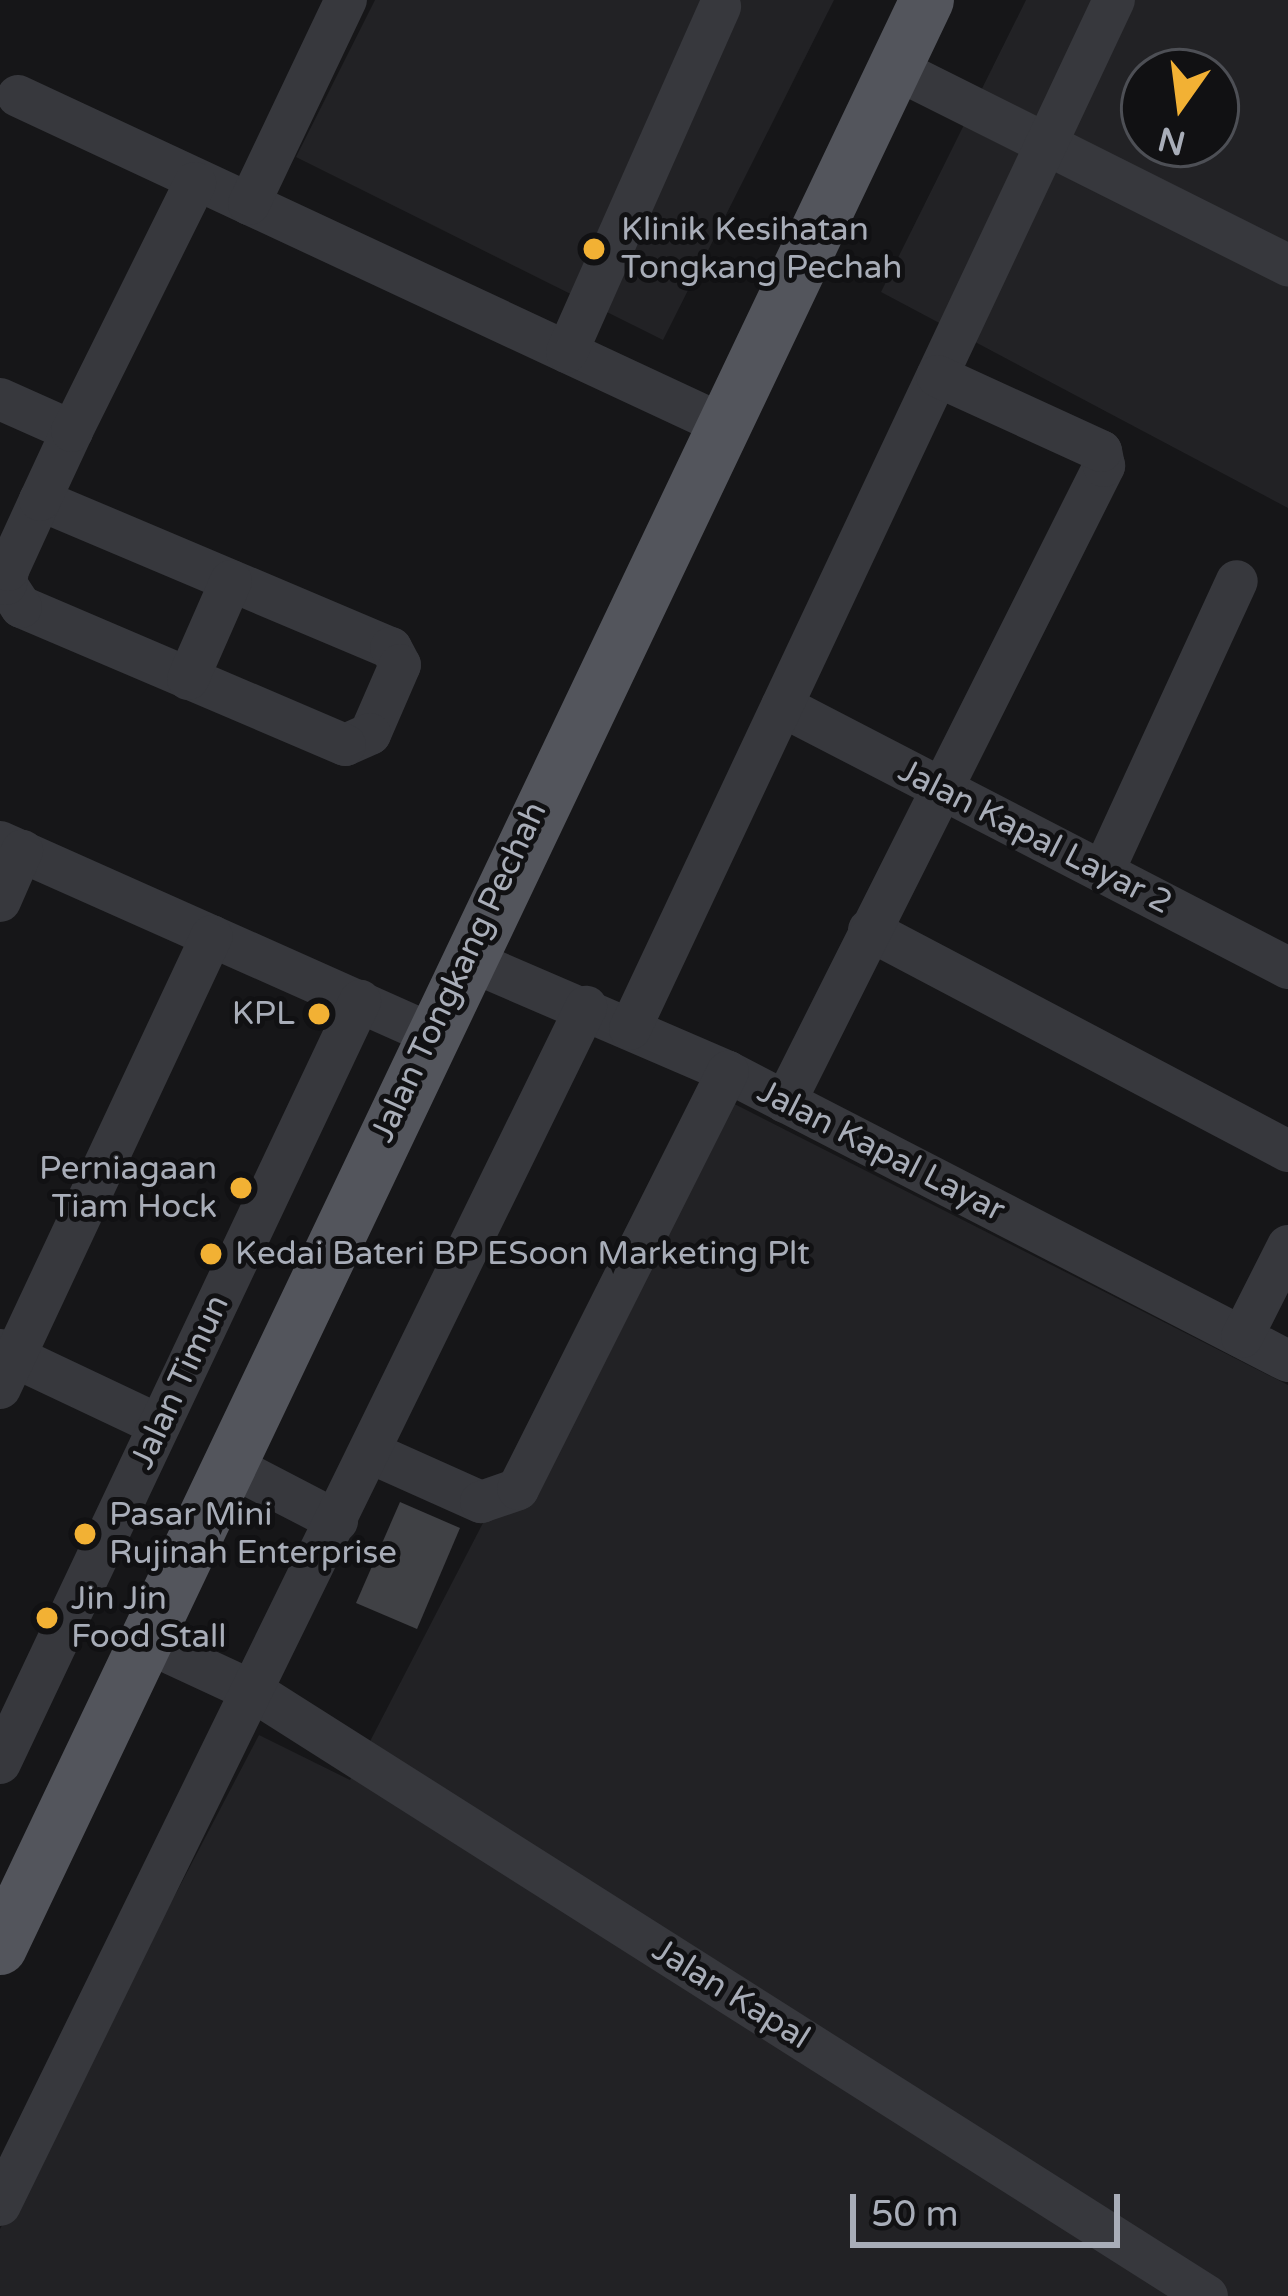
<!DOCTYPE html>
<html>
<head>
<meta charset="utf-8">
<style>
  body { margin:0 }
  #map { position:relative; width:1288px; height:2296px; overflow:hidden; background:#161618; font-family:"Varela Round",sans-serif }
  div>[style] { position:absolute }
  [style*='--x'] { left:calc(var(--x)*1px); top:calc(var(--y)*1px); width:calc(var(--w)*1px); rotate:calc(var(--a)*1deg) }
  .built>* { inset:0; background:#222225 }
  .building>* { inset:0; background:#404145 }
  .minor>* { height:42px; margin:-21px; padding:0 21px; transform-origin:21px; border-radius:21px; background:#37383d }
  .major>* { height:54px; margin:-27px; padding:0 27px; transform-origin:27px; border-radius:27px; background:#53555c }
  .dots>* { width:33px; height:33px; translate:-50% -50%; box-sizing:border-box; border:6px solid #111113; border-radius:50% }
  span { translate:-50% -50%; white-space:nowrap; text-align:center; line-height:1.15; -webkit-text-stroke:10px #111113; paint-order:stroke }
  .poi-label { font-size:33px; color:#a8adb8 }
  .left { translate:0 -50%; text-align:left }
  .right { translate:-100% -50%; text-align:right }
  .street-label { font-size:33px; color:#a8adb8 }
  .north { position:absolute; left:1120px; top:48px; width:120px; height:120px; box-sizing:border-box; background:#111113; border:3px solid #4d4f55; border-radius:50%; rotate:194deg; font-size:33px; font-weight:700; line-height:48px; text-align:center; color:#a8adb8 }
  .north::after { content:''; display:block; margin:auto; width:42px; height:54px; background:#f2b134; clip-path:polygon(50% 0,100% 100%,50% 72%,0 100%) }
  .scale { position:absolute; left:850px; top:2194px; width:270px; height:54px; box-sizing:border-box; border:6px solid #a8adb8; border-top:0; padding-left:15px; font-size:36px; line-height:42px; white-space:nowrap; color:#a8adb8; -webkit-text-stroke:9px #111113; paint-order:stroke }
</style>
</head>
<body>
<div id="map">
  <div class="built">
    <i style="clip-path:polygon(375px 0,834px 0,663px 340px,296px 157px)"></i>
    <i style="clip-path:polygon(evenodd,1026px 0,1288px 0,1288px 508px,881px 292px,1026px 0,1144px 72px,1216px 72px,1216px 144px,1144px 144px,1144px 72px)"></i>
    <i style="clip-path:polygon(707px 1090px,1288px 1385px,1288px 2296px,0 2296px,0 2229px,259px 1735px,350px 1780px)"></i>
  </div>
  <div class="building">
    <i style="clip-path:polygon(400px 1502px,460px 1528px,417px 1629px,356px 1603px)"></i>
  </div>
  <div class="minor">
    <i style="--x:894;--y:68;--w:441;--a:26.6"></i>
    <i style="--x:18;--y:96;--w:776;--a:25.01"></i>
    <i style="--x:249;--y:204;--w:226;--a:-64.6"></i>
    <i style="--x:567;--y:352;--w:378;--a:-66.1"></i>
    <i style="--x:0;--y:399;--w:79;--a:24"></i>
    <i style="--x:40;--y:500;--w:381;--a:22.9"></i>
    <i style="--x:391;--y:648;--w:19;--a:62"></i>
    <i style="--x:400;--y:665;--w:75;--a:113.5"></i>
    <i style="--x:370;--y:734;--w:27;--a:156"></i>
    <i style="--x:345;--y:745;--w:352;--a:-156.9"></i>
    <i style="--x:21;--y:607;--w:27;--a:-123"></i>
    <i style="--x:6;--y:584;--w:14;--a:-82"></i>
    <i style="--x:8;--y:570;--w:77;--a:-65.4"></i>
    <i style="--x:40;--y:500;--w:76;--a:-65.1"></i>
    <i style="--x:72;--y:431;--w:277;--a:-63.6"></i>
    <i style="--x:188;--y:679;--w:107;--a:-66.3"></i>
    <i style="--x:782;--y:706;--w:570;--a:27.37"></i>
    <i style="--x:0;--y:842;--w:471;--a:24"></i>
    <i style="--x:1103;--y:872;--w:320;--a:-65.3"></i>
    <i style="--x:0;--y:901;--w:55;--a:-66.3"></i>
    <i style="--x:869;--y:930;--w:474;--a:27.8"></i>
    <i style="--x:466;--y:959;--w:285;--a:23.3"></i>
    <i style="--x:728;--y:1072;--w:630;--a:27.3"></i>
    <i style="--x:630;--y:1029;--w:1137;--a:-64.81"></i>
    <i style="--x:785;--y:1102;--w:712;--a:-63.36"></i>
    <i style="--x:1104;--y:466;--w:15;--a:-101"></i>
    <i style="--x:1101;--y:451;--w:180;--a:-155.4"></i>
    <i style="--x:1242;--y:1337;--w:102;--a:-63.2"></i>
    <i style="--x:0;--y:1350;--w:176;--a:25.3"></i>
    <i style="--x:0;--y:1388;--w:499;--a:-64.9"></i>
    <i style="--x:369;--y:1452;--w:123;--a:24.1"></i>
    <i style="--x:481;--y:1502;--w:39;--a:-19"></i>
    <i style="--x:518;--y:1489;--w:467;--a:-63.3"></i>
    <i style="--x:227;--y:1464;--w:124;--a:27.4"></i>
    <i style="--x:144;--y:1641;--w:123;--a:24.9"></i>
    <i style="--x:256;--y:1693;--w:1126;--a:32.38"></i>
    <i style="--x:0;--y:1763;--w:843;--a:-64.71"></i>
    <i style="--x:0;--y:2205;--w:1334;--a:-63.93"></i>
  </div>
  <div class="major">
    <i style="--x:0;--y:1948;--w:2157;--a:-64.55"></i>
  </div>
  <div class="dots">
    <i style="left:594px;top:249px;background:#f2b134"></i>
    <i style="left:319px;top:1014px;background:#f2b134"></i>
    <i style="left:241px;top:1188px;background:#f2b134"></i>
    <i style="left:211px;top:1254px;background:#f2b134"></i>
    <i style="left:85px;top:1534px;background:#f2b134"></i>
    <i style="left:47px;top:1618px;background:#f2b134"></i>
  </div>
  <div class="poi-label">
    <span class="left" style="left:621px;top:249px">Klinik Kesihatan<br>Tongkang Pechah</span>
    <span class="right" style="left:295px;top:1014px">KPL</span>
    <span class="right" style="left:217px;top:1188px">Perniagaan<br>Tiam Hock</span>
    <span class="left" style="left:235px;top:1254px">Kedai Bateri BP ESoon Marketing Plt</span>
    <span class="left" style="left:109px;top:1534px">Pasar Mini<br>Rujinah Enterprise</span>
    <span class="left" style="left:71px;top:1618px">Jin Jin<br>Food Stall</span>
  </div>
  <div class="street-label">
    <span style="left:1035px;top:837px;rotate:27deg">Jalan Kapal Layar 2</span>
    <span style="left:459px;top:972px;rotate:-65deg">Jalan Tongkang Pechah</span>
    <span style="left:881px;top:1151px;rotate:27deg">Jalan Kapal Layar</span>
    <span style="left:180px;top:1382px;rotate:-65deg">Jalan Timun</span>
    <span style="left:731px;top:1994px;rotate:32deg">Jalan Kapal</span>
  </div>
  <div class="north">N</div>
  <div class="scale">50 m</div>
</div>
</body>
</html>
